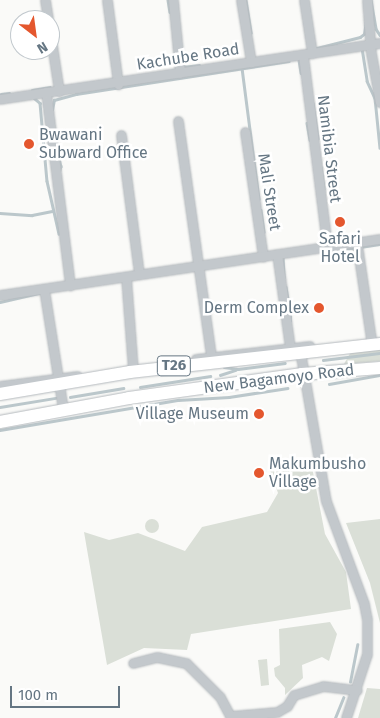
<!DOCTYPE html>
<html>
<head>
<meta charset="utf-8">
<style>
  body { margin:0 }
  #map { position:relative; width:380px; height:718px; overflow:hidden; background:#fafaf8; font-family:"Fira Sans",sans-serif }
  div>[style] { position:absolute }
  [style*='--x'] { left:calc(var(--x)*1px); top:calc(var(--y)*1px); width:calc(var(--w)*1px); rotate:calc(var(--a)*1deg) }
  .green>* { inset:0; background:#dadfd7 }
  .round { border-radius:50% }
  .stream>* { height:2.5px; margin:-1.25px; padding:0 1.25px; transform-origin:1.25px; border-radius:1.25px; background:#bbc7cb }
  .roads { filter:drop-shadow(0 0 1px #b4b9bd) drop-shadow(0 0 1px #b4b9bd) }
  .minor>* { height:9px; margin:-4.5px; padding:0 4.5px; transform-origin:4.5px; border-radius:4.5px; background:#c3c8cc }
  .highway>* { height:12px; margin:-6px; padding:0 6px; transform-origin:6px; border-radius:6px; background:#fff }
  .dots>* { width:14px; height:14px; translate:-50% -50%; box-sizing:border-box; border:2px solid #fff; border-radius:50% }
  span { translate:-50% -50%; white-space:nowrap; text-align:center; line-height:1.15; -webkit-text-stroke:5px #fff; paint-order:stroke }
  .shield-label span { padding:1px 4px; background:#fff; border:1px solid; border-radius:4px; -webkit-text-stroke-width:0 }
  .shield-label { font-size:15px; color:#657683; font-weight:700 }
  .street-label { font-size:16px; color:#657683 }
  .poi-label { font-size:16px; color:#657683 }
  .left { translate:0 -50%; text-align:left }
  .right { translate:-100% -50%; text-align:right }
  .north { position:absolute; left:10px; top:10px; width:50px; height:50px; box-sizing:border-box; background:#fff; border:1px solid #c1c8cd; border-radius:50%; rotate:150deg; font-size:14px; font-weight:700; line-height:20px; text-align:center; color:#657683 }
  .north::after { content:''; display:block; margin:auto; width:18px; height:22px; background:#e4572e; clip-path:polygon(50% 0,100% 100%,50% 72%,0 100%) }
  .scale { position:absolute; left:10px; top:686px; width:110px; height:22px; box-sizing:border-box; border:2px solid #657683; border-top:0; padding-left:6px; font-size:15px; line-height:18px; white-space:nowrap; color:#657683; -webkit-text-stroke:4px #fff; paint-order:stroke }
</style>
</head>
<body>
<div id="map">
  <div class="green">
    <i style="clip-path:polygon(352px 350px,380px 350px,380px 361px,344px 364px)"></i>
    <i style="clip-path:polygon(311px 462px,325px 534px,346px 572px,351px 609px,191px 634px,187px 650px,144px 648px,107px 665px,84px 532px,109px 540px,138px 533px,185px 551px,202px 527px,267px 512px,278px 493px,270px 470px,272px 463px,293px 465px)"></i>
    <i class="round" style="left:145px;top:519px;width:14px;height:14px"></i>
    <i style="clip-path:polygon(380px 519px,380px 623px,370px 583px,346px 523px)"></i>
    <i style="clip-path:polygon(330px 622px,337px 634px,329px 661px,322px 657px,302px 665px,303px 678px,285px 695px,285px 688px,275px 676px,274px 668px,280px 665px,279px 629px)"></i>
    <i style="clip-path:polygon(267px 659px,269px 685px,261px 686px,258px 660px)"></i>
    <i style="clip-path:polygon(367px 688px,380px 689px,380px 718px,358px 718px)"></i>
  </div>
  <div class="stream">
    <i style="--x:168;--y:0;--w:12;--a:81"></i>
    <i style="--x:246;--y:0;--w:33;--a:81"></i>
    <i style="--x:371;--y:0;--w:29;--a:80"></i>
    <i style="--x:376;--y:29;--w:7;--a:56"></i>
    <i style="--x:317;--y:48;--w:44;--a:-14.3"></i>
    <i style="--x:360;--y:37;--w:5;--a:-37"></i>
    <i style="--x:364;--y:34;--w:13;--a:-81"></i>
    <i style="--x:362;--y:48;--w:33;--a:81"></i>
    <i style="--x:367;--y:81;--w:19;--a:65"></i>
    <i style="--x:375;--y:98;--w:50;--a:84.3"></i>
    <i style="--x:299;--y:60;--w:13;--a:81"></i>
    <i style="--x:183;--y:67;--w:16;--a:-7"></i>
    <i style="--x:242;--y:68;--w:132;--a:82.6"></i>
    <i style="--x:32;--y:90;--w:18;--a:-9"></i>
    <i style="--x:1;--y:94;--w:8;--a:-7"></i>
    <i style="--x:34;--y:98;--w:8;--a:40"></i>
    <i style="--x:40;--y:103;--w:78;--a:84.9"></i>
    <i style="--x:47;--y:181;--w:54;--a:77.2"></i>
    <i style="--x:313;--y:103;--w:36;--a:82"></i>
    <i style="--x:52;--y:110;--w:10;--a:-79"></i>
    <i style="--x:54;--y:100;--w:23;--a:-15"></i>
    <i style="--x:76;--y:94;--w:215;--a:-8.8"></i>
    <i style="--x:307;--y:123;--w:17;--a:80"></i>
    <i style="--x:56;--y:145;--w:22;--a:77"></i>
    <i style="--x:61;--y:166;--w:8;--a:104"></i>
    <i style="--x:321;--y:167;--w:22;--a:82"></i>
    <i style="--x:261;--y:210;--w:22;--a:82"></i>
    <i style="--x:0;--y:213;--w:32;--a:4"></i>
    <i style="--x:32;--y:215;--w:20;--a:-11"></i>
    <i style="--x:360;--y:247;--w:20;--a:-9"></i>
    <i style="--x:343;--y:249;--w:9;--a:-6"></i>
    <i style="--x:283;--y:256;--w:21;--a:87"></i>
    <i style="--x:286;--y:287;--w:19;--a:81"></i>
    <i style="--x:0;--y:302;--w:40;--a:-13"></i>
    <i style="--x:290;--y:321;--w:8;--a:-90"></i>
    <i style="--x:323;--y:360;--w:57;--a:-7"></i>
    <i style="--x:224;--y:367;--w:14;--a:8"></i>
    <i style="--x:238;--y:369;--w:47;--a:-7.3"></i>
    <i style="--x:220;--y:375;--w:16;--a:-18"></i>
    <i style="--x:329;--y:384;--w:52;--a:-10"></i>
    <i style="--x:140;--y:387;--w:71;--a:-8.9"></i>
    <i style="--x:70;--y:397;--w:54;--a:-9.6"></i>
    <i style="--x:0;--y:407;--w:56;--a:-9.3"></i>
    <i style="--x:0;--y:430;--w:181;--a:-9.6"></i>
    <i style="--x:178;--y:400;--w:51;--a:-3.4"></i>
    <i style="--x:229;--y:397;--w:59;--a:-8.8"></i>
    <i style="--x:350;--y:682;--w:38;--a:-79"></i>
    <i style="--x:335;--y:718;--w:22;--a:-68"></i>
  </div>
  <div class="roads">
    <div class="minor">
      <i style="--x:45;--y:0;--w:20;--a:81"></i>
      <i style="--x:107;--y:0;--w:85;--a:82.5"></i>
      <i style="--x:173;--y:0;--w:73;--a:84.5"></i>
      <i style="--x:241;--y:0;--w:63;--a:80.8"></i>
      <i style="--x:304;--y:0;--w:54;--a:81.4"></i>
      <i style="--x:367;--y:0;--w:53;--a:85.7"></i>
      <i style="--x:371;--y:53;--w:50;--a:79.6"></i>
      <i style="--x:50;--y:32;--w:60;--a:81.3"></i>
      <i style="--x:303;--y:55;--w:193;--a:82.8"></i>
      <i style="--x:46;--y:92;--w:195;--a:82.9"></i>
      <i style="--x:0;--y:99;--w:384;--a:-8.4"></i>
      <i style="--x:178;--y:121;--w:237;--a:82"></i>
      <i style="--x:245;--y:132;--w:126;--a:81.8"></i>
      <i style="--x:121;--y:135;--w:140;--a:82.6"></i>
      <i style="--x:357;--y:244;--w:102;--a:81.6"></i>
      <i style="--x:277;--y:254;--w:95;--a:82.1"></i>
      <i style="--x:126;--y:277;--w:93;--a:85.7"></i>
      <i style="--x:44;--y:289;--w:121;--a:81"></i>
      <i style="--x:0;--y:295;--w:384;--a:-8.4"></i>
      <i style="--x:300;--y:351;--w:152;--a:80.2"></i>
      <i style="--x:326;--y:501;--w:110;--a:69.7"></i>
      <i style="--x:364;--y:604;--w:16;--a:79"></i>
      <i style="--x:367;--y:620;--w:34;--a:90"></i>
      <i style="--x:367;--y:654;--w:67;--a:108.2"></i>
      <i style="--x:196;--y:359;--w:114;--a:-6.6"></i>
      <i style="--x:0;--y:386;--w:78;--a:-7.4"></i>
      <i style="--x:133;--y:663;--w:25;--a:-14"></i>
      <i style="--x:157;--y:657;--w:30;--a:12"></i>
      <i style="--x:186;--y:663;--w:48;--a:45"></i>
      <i style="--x:220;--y:697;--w:24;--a:62"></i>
      <i style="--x:230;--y:716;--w:47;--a:-4.9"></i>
      <i style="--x:277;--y:712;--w:12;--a:-31"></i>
      <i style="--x:287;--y:706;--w:13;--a:-58"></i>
      <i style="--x:294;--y:695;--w:30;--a:-17"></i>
      <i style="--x:323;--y:686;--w:34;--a:7"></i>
    </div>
    <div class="highway">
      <i style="--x:0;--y:394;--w:132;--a:-9.6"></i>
      <i style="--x:130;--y:372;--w:252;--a:-6.4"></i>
      <i style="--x:0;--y:422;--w:131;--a:-10.5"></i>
      <i style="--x:129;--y:398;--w:175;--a:-7.9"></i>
      <i style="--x:302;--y:374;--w:78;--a:-4.4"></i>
    </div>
  </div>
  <div class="dots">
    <i style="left:29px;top:144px;background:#e4572e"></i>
    <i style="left:340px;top:222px;background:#e4572e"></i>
    <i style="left:319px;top:308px;background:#e4572e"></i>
    <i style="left:259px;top:414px;background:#e4572e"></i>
    <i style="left:259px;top:473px;background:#e4572e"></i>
  </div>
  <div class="shield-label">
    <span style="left:174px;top:366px">T26</span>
  </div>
  <div class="street-label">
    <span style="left:188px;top:57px;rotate:-9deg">Kachube Road</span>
    <span style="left:329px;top:149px;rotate:83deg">Namibia Street</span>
    <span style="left:269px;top:192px;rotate:81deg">Mali Street</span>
    <span style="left:279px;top:379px;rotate:-7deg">New Bagamoyo Road</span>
  </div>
  <div class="poi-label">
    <span class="left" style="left:39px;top:144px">Bwawani<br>Subward Office</span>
    <span style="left:340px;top:248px">Safari<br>Hotel</span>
    <span class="right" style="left:309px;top:308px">Derm Complex</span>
    <span class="right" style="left:249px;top:414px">Village Museum</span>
    <span class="left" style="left:269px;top:473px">Makumbusho<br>Village</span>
  </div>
  <div class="north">N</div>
  <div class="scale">100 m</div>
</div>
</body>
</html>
